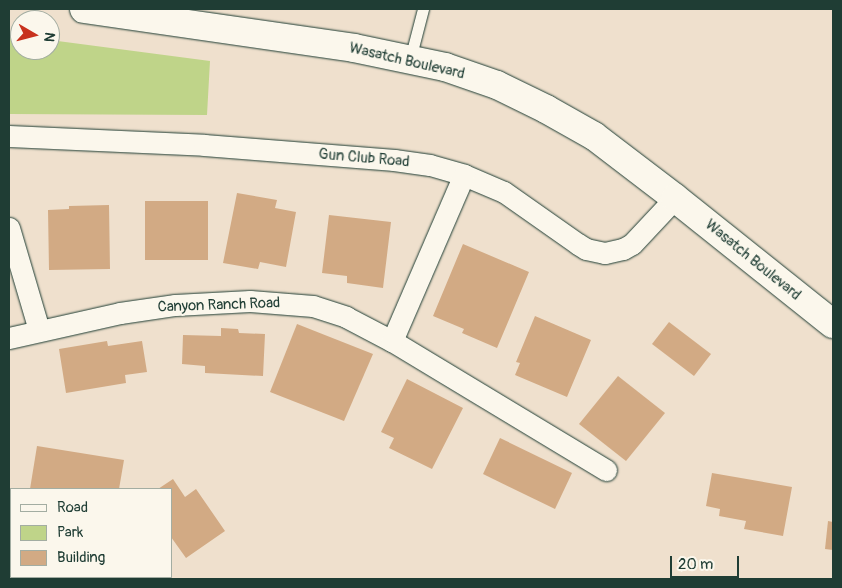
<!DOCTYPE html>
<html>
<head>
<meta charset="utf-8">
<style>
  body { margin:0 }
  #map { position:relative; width:842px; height:588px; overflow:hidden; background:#efe0cd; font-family:Pangolin,sans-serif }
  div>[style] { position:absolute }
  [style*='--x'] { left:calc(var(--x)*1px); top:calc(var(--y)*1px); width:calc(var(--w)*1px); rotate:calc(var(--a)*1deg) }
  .green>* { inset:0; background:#bfd489 }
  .building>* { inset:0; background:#d2aa84 }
  .roads { filter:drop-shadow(0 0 1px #1f3d34) drop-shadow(0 0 1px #1f3d34) }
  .service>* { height:11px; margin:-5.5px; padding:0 5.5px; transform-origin:5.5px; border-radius:5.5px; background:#fbf7ec }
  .minor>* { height:21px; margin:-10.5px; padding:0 10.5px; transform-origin:10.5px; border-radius:10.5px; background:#fbf7ec }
  .tertiary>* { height:28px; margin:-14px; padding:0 14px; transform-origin:14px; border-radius:14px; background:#fbf7ec }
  span { translate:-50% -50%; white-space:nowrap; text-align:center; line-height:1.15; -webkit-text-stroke:4.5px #fbf7ec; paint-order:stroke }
  .street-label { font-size:15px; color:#1f3d34 }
  .frame { position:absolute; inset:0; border:10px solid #1f3d34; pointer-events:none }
  .legend { position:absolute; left:10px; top:488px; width:162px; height:90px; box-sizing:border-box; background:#fbf7ec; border:1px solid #a3ada2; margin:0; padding:6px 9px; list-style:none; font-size:15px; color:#1f3d34 }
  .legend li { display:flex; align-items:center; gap:10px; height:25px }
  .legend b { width:25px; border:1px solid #a3ada2 }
  .north { position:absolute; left:10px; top:10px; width:50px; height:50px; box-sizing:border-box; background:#fbf7ec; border:1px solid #a3ada2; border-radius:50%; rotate:98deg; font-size:14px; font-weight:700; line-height:20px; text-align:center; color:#1f3d34 }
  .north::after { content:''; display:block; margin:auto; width:18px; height:22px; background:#c8321e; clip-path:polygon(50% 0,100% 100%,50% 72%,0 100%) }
  .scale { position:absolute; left:670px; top:556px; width:69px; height:22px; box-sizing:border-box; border:2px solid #1f3d34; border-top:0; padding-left:6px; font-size:15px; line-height:18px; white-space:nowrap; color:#1f3d34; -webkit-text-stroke:4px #fbf7ec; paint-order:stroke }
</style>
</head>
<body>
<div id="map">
  <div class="green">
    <i style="clip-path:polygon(9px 35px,20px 37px,20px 50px,50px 50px,50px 40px,210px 61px,207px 115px,9px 114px)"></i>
  </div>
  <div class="building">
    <i style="clip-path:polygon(237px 193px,277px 200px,275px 208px,296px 212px,286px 267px,260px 262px,258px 269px,223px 263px)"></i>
    <i style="clip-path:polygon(145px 201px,208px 201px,208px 260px,145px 260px)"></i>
    <i style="clip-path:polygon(109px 205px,110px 269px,49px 270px,48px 210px,69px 209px,69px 206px)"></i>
    <i style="clip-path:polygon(329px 215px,391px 222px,383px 288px,347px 283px,347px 276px,322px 273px)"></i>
    <i style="clip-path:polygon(463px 244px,529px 272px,497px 348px,462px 333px,464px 329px,433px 316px)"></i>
    <i style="clip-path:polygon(535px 316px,591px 340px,567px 397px,515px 375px,520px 363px,516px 362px)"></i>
    <i style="clip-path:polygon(669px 322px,711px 354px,694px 376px,652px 344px)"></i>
    <i style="clip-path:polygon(297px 324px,373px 354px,344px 421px,270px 392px)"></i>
    <i style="clip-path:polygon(221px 328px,238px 329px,239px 333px,265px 334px,263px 376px,205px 373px,205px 366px,182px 364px,183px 335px,221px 336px)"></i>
    <i style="clip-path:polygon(107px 341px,108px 346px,142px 341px,147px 372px,125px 375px,126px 383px,66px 393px,59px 349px)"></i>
    <i style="clip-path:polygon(618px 376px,665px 413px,626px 461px,579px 424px)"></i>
    <i style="clip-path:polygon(407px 379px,463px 408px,432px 469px,389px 448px,394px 438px,381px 432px)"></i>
    <i style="clip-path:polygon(500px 438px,572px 473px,555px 509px,483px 474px)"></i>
    <i style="clip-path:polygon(37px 446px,124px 460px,119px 489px,30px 489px)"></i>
    <i style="clip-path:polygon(712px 473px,792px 487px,783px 536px,744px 529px,746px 521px,719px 516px,720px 509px,706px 506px)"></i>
    <i style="clip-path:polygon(173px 479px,185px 497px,196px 489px,225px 531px,186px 558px,171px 537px,171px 489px,158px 489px)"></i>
    <i style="clip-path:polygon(828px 521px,833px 522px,833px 550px,825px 549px)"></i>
    <i style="clip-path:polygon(9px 548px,11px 549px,11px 577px,33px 577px,32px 579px,9px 579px)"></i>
  </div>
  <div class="roads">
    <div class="service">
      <i style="--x:410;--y:59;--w:52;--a:-75.4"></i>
    </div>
    <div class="minor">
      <i style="--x:9;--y:136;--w:195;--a:2.6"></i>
      <i style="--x:204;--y:145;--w:191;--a:4.5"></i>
      <i style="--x:394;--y:160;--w:36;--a:8"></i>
      <i style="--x:430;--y:165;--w:35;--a:16"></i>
      <i style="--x:464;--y:175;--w:43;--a:23"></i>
      <i style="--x:504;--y:192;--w:90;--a:35.1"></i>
      <i style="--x:578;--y:244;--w:9;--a:32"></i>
      <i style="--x:586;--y:249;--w:19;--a:12"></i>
      <i style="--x:605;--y:253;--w:18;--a:-13"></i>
      <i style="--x:623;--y:249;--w:10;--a:-29"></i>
      <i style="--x:632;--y:244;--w:63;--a:-46.9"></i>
      <i style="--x:9;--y:228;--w:106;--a:73.6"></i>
      <i style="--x:9;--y:338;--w:114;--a:-12.7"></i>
      <i style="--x:120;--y:313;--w:56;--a:-8.3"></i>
      <i style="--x:175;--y:305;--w:75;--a:-3.1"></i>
      <i style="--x:250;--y:301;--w:63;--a:4.5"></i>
      <i style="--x:313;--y:306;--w:35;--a:18"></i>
      <i style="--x:346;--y:317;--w:52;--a:27.6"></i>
      <i style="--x:392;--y:341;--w:250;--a:31.1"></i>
      <i style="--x:392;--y:341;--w:181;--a:-66.6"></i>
    </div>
    <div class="tertiary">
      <i style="--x:84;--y:9;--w:273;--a:8.2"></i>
      <i style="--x:354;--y:48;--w:93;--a:11.8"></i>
      <i style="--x:445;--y:67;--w:55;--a:19.1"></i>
      <i style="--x:497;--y:85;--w:55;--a:26.1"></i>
      <i style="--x:546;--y:109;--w:55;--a:29.4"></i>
      <i style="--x:594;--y:136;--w:102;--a:37.4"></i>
      <i style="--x:675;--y:198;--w:202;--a:38.6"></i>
    </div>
  </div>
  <div class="street-label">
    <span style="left:407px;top:61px;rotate:13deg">Wasatch Boulevard</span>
    <span style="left:364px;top:158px;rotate:5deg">Gun Club Road</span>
    <span style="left:753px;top:260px;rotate:39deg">Wasatch Boulevard</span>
    <span style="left:219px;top:305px;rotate:-2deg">Canyon Ranch Road</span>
  </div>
  <div class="frame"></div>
  <ul class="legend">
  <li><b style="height:6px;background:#fbf7ec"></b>Road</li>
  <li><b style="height:14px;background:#bfd489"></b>Park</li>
  <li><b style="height:14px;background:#d2aa84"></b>Building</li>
  </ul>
  <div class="north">N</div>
  <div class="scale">20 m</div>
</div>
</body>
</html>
